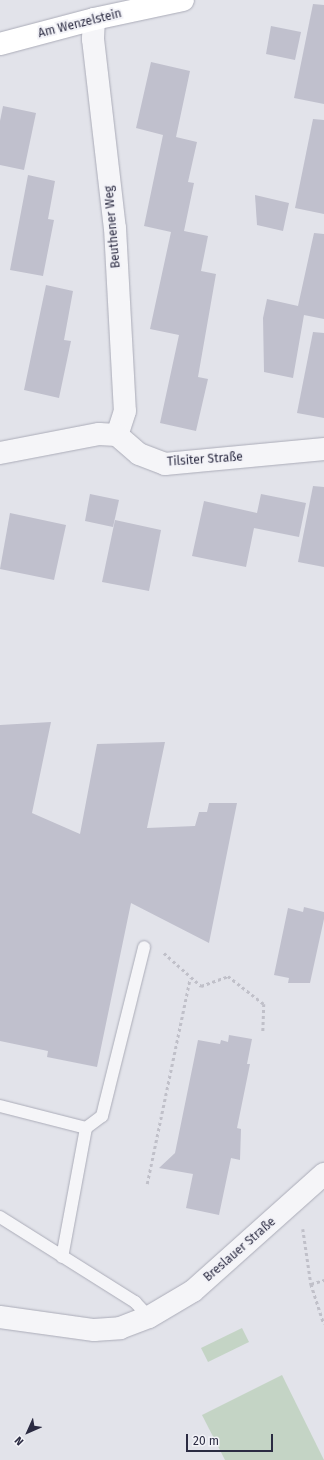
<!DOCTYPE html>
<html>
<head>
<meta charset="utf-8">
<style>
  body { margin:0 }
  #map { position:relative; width:324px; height:1460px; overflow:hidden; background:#e2e3ea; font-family:"Fira Sans",sans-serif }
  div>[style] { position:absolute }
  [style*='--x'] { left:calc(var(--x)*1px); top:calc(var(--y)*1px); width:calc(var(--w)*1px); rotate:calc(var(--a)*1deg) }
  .green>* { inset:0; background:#c4d4c5 }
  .building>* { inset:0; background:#c0c0cd }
  .path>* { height:2.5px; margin-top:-1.25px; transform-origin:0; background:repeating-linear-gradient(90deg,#c0c0c9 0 3px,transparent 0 6px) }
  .roads { filter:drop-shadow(0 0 1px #abacb8) drop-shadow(0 0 1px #abacb8) }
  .lane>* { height:12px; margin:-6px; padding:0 6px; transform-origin:6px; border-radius:6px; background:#f5f5f8 }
  .street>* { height:22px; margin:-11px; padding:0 11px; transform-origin:11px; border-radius:11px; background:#f5f5f8 }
  .secondary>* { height:22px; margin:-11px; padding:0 11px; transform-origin:11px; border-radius:11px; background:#fff }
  span { translate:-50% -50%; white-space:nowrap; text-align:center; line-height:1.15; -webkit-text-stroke:4px #f2f2f7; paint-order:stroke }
  .street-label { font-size:12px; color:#2b2b42 }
  .north { position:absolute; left:8px; top:1412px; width:40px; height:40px; -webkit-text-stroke:3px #f2f2f7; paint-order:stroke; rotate:225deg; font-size:11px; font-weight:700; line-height:16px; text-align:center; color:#2b2b42 }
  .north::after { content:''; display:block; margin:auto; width:14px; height:18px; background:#2b2b42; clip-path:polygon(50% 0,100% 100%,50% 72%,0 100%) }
  .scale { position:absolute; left:186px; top:1434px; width:87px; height:18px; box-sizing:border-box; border:2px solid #2b2b42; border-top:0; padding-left:5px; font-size:12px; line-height:14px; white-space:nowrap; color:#2b2b42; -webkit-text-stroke:3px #f2f2f7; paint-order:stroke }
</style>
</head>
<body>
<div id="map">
  <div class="green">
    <i style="clip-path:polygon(242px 1328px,249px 1342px,208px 1362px,201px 1348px)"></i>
    <i style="clip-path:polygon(282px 1375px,324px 1460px,225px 1460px,202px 1415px)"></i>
  </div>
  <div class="building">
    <i style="clip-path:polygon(313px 4px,324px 5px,324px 104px,294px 98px)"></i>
    <i style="clip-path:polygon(271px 26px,301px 32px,295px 60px,266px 54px)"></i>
    <i style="clip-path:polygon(151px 62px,190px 71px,176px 137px,197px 142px,188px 182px,194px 183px,184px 231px,208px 236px,201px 271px,216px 274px,198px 377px,208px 379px,196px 431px,160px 423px,179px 335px,150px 329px,171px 232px,144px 226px,163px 135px,136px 128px)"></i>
    <i style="clip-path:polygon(3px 106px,36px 113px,24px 170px,0 165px,0 121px)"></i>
    <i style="clip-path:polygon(313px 119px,324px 120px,324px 214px,295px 208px)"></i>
    <i style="clip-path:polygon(28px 175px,55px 181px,48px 219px,54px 220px,43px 276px,10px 270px)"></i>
    <i style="clip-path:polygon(255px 195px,289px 203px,283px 231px,257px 225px)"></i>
    <i style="clip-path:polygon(314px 233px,324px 234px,324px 319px,304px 315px,293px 378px,264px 372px,263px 318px,267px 299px,298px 306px)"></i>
    <i style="clip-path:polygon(46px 285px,73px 291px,64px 340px,71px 341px,59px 398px,24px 390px)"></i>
    <i style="clip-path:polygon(313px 332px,324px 333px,324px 418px,297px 413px)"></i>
    <i style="clip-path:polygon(313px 486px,324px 487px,324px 567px,298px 562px)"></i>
    <i style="clip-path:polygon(90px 494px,119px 500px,113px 527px,85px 521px)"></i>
    <i style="clip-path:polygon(261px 494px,306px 503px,299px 537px,254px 528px,246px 567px,192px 556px,204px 501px,257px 513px)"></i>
    <i style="clip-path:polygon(10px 513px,66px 525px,54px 580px,0 569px)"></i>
    <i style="clip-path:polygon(115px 520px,161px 530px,149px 591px,102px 582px)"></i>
    <i style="clip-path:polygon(51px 722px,32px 813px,80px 834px,97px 744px,165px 742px,147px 828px,195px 826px,199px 812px,207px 812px,209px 803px,237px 803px,209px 943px,131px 903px,97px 1067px,47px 1057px,48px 1051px,0 1041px,0 725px)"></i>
    <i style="clip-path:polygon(304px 907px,324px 912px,324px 919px,310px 983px,288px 983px,289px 978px,274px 975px,288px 908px,303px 912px)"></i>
    <i style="clip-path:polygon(229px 1035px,252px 1039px,247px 1064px,250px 1064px,237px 1128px,241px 1129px,240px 1160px,231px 1158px,219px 1215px,186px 1208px,193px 1174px,159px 1168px,175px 1153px,198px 1040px,220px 1044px,221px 1040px,228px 1042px)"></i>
  </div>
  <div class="path">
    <i style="--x:164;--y:953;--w:50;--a:41.7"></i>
    <i style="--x:201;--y:986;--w:29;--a:-20"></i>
    <i style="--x:228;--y:976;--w:46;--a:37.9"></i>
    <i style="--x:264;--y:1004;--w:29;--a:92"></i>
    <i style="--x:147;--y:1184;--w:210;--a:-78.2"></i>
    <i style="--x:303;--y:1229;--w:56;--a:81.7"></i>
    <i style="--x:311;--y:1284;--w:42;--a:72"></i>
    <i style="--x:311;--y:1284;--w:14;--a:-17"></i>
  </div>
  <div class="roads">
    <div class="lane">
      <i style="--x:0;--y:1106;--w:89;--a:14.3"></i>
      <i style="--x:86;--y:1128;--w:131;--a:100.5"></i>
      <i style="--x:86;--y:1128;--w:20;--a:-37"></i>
      <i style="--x:102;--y:1116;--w:174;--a:-76"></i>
      <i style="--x:0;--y:1217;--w:160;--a:32.2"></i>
      <i style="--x:135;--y:1302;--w:21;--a:47"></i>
    </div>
    <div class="street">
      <i style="--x:94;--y:19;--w:20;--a:93"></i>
      <i style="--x:93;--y:39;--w:190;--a:83.4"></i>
      <i style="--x:115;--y:228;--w:183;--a:86.9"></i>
      <i style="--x:125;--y:411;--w:25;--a:108"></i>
      <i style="--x:0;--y:453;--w:101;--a:-10.9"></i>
      <i style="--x:99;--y:434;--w:18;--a:3"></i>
      <i style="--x:117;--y:435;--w:29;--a:41"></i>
      <i style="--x:139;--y:454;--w:28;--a:21"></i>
      <i style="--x:165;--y:464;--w:160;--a:-5.4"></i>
      <i style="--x:0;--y:1317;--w:95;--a:7.9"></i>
      <i style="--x:94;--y:1330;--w:26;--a:-4"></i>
      <i style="--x:120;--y:1328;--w:31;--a:-21"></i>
      <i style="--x:149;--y:1317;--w:51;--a:-30.6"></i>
      <i style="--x:193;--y:1291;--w:176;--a:-41.8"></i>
    </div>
    <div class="secondary">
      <i style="--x:0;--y:44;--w:97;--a:-14.9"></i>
      <i style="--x:94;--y:19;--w:91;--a:-12.1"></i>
    </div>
  </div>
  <div class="street-label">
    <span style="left:80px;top:24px;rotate:-14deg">Am Wenzelstein</span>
    <span style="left:113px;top:227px;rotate:-95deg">Beuthener Weg</span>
    <span style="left:205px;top:460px;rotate:-4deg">Tilsiter Straße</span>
    <span style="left:240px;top:1250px;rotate:-41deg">Breslauer Straße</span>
  </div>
  <div class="north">N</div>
  <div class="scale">20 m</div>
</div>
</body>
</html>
